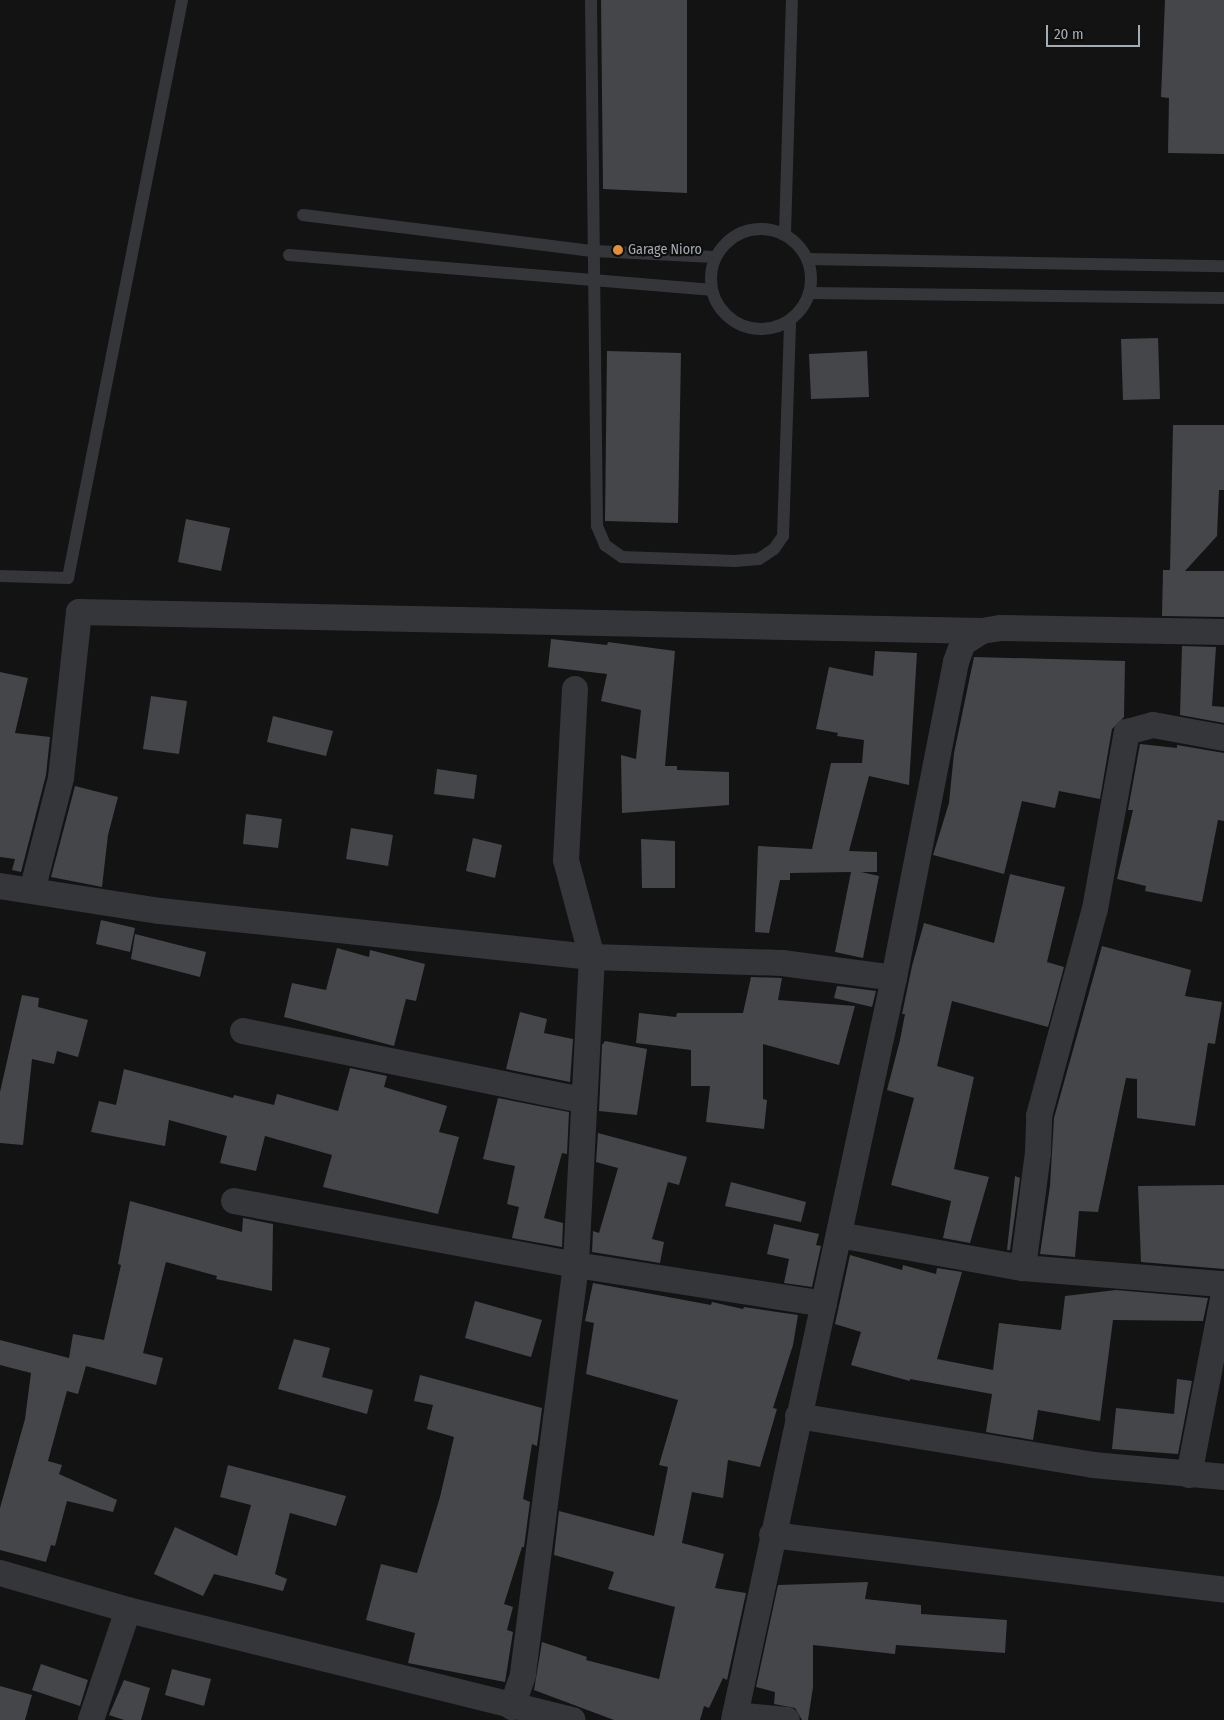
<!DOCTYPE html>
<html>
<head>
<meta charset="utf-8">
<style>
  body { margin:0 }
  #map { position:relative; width:1224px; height:1720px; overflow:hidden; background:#131314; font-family:"Fira Sans Condensed",sans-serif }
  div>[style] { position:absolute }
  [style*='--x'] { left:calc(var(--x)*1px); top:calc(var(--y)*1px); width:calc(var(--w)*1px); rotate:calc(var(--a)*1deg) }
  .building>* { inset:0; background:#454649 }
  .lane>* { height:12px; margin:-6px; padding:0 6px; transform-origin:6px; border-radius:6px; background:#343639 }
  .lane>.ring { margin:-6px; padding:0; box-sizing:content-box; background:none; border:12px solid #343639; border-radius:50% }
  .street>* { height:26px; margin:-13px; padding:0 13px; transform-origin:13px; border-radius:13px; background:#343639 }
  .dots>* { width:14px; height:14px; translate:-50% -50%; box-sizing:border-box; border:2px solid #0e0e0f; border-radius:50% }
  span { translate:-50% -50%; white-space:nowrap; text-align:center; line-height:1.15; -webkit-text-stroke:4.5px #0e0e0f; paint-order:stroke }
  .poi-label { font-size:14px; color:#a6acb3 }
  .left { translate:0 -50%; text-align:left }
  .scale { position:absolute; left:1046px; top:25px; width:94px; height:22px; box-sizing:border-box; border:2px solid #a6acb3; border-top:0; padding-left:6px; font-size:15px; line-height:18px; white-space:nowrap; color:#a6acb3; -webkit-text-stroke:4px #0e0e0f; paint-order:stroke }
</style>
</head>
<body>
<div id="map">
  <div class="building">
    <i style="clip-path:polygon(601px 0,687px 0,687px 193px,603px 189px)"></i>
    <i style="clip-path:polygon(1165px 0,1224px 0,1224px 154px,1168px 153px,1169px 98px,1161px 97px)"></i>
    <i style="clip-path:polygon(1158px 338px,1160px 399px,1123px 400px,1121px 339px)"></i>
    <i style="clip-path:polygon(607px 351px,681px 353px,678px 523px,605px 521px)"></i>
    <i style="clip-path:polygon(867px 351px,869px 397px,811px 399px,809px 354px)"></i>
    <i style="clip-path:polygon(1173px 425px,1224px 425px,1224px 490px,1219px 490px,1217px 536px,1185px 571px,1224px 571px,1224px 617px,1162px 616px,1163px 570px,1170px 570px)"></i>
    <i style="clip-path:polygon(186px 519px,230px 528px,221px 571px,178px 562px)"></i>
    <i style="clip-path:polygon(551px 639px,607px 645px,608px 642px,675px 651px,665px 766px,677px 766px,677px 770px,729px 772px,729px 805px,622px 813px,621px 755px,636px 759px,641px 710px,601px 701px,607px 674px,548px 667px)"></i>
    <i style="clip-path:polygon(1182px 646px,1216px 647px,1212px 706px,1224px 707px,1224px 723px,1180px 715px)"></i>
    <i style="clip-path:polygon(875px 651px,917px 653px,909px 785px,869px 776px,849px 851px,877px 852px,877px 872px,861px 872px,879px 876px,863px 958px,835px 952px,851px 872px,790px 873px,790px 880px,780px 880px,769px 933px,755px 932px,758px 846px,812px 849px,831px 763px,862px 763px,864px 740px,837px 736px,838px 733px,816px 729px,829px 667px,873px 676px)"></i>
    <i style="clip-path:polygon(974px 657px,1125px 661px,1124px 717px,1112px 729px,1100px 799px,1059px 791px,1055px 808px,1022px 801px,1004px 874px,933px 855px,949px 803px,954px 753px)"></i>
    <i style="clip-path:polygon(0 672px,28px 678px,15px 733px,50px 737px,46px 775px,21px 872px,12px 870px,15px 859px,0 857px)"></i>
    <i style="clip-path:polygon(151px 696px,187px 701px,179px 754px,143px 749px)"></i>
    <i style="clip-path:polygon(273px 716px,333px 731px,326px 756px,267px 742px)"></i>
    <i style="clip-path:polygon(1140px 744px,1177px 748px,1177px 745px,1224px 753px,1224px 821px,1218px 820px,1202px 902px,1145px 891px,1146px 886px,1117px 879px,1133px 810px,1128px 810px)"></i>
    <i style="clip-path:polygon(437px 769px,477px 775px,474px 799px,434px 794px)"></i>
    <i style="clip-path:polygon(75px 786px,118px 797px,108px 835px,102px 887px,51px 877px)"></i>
    <i style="clip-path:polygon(246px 814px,282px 819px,278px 848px,243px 844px)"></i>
    <i style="clip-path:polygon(351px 828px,393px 835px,388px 866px,346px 859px)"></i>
    <i style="clip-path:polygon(473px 838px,502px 845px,495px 878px,466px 871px)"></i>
    <i style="clip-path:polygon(641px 839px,675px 841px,675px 888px,642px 888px)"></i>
    <i style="clip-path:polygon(1010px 874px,1065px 887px,1047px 962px,1064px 967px,1048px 1027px,952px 1001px,937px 1066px,974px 1077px,954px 1169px,989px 1177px,970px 1243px,943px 1238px,951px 1201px,891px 1185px,914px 1098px,887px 1090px,900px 1040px,905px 1014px,902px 1014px,912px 966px,924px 923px,994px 943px)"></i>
    <i style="clip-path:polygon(101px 920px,135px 928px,130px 952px,96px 944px)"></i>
    <i style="clip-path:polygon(135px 934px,206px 952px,200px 977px,131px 959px)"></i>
    <i style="clip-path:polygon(1102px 946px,1191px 970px,1185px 996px,1222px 1002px,1215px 1044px,1208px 1043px,1195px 1126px,1137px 1118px,1137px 1079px,1126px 1078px,1098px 1212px,1079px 1211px,1075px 1257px,1040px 1254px,1050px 1186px,1054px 1118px)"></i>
    <i style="clip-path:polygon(337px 948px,369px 957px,370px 950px,425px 964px,416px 1001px,406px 999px,394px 1046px,284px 1017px,292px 983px,326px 990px)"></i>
    <i style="clip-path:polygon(751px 977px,782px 978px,778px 1000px,855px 1006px,839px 1065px,763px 1044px,763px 1099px,767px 1100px,764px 1129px,706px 1122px,710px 1086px,691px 1086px,691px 1050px,636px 1043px,639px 1013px,676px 1017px,677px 1013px,743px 1013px)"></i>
    <i style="clip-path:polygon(837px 986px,876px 991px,872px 1007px,834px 998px)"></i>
    <i style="clip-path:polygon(22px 995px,39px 998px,38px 1007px,88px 1020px,78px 1057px,57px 1051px,54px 1064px,32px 1059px,23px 1145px,0 1143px,0 1092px)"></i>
    <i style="clip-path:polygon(520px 1012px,547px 1019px,544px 1033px,573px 1039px,570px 1082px,506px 1069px)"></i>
    <i style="clip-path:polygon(605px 1041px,647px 1049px,637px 1115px,599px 1111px,602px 1045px)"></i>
    <i style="clip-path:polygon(350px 1068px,387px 1076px,384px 1087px,447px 1106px,439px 1132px,459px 1137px,438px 1214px,323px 1187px,332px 1155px,265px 1136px,256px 1171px,220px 1163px,227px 1136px,169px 1120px,165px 1146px,91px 1132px,99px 1101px,116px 1105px,124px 1069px,233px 1098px,234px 1095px,274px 1105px,277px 1094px,338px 1111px)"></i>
    <i style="clip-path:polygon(498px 1098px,569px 1112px,567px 1154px,562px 1153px,544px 1218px,563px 1223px,562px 1247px,512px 1238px,519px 1207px,507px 1204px,515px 1166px,483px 1159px)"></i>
    <i style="clip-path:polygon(598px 1133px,687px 1157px,679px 1185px,668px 1182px,652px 1239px,664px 1242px,660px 1263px,592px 1252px,593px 1231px,599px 1233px,618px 1168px,596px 1162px)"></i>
    <i style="clip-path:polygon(1015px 1176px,1020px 1178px,1010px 1250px,1007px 1250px)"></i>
    <i style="clip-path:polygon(731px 1182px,806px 1202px,801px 1222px,725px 1206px)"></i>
    <i style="clip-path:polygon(1224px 1185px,1224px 1269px,1141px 1262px,1138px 1186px)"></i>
    <i style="clip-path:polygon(130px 1201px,242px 1232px,243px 1218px,273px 1224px,272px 1291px,216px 1279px,217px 1276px,166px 1262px,143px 1353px,163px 1358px,156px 1385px,86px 1366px,78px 1394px,67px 1391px,48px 1461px,62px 1465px,59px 1474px,117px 1500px,113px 1512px,67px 1501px,55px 1546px,51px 1545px,46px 1562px,0 1550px,0 1508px,25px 1419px,31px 1373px,0 1365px,0 1340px,69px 1358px,73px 1334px,104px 1340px,121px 1265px,118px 1264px)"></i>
    <i style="clip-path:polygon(774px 1224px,819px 1234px,816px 1245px,821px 1246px,812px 1287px,784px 1283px,789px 1259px,767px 1254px)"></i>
    <i style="clip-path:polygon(850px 1255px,902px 1270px,903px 1265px,936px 1274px,937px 1268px,962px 1272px,937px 1359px,993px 1370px,999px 1323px,1061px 1330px,1065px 1296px,1116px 1290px,1208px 1298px,1203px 1321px,1113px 1320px,1100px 1421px,1038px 1410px,1033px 1440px,986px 1432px,992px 1394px,910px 1379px,910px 1381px,851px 1365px,861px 1332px,835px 1324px)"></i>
    <i style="clip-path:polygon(593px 1283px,711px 1305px,712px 1302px,743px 1309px,744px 1307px,798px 1315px,793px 1345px,773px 1408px,777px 1409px,760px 1467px,728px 1460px,723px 1498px,692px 1492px,682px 1543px,724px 1554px,715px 1588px,746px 1593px,727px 1680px,723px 1678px,709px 1708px,704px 1706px,700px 1720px,614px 1720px,534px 1690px,542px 1642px,587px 1657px,586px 1660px,659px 1679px,675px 1607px,608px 1589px,614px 1572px,554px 1555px,559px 1511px,654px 1536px,668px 1467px,659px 1465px,678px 1400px,586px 1374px,594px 1323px,585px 1321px)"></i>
    <i style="clip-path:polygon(475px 1301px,542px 1320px,531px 1357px,465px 1338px)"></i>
    <i style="clip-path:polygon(294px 1339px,330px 1348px,322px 1377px,373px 1390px,367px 1414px,278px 1389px)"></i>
    <i style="clip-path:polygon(420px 1375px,542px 1408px,537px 1446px,532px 1444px,523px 1499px,530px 1502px,524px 1547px,522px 1547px,504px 1604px,513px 1607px,507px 1630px,513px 1632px,505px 1682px,408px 1663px,415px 1633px,366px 1620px,381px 1564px,417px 1573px,440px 1497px,454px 1437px,427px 1429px,433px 1405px,414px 1401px)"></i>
    <i style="clip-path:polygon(1177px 1379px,1192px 1381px,1178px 1454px,1112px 1449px,1116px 1408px,1174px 1414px)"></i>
    <i style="clip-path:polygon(228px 1465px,346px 1496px,336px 1526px,290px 1513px,275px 1574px,287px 1579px,283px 1591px,214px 1574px,203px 1596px,154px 1574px,175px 1527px,237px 1556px,251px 1505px,220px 1497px)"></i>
    <i style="clip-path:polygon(868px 1582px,865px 1599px,921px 1605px,921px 1614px,1007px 1620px,1005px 1653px,896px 1645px,895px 1654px,813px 1645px,813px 1687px,808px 1720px,802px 1720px,795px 1708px,774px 1704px,775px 1692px,756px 1687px,778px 1585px)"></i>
    <i style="clip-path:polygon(41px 1664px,88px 1680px,80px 1706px,32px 1690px)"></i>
    <i style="clip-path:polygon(172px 1669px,211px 1679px,204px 1706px,165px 1695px)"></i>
    <i style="clip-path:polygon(124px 1680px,150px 1688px,141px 1720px,124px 1720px,109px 1715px)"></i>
    <i style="clip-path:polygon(0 1686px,32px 1695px,25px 1720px,0 1720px)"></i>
  </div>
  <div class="lane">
    <i style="--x:591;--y:0;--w:526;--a:89.35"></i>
    <i style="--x:597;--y:526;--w:21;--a:67"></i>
    <i style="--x:605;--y:545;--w:21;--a:35"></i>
    <i style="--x:622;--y:557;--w:113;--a:2"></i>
    <i style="--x:735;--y:561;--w:24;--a:-5"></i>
    <i style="--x:759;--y:559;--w:18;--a:-34"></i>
    <i style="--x:774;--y:549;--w:16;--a:-55"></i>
    <i style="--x:783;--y:536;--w:216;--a:-88.1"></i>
    <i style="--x:303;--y:215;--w:293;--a:7.1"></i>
    <i style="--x:594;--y:251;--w:120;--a:2.9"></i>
    <i class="ring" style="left:711px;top:229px;width:88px;height:88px"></i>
    <i style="--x:785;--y:234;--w:234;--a:-88.3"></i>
    <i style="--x:289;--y:255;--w:423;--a:4.7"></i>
    <i style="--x:808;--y:259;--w:416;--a:1"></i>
    <i style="--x:809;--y:293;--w:415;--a:0.7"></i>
    <i style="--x:0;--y:576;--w:68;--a:1.7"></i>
    <i style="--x:68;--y:578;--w:589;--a:-78.84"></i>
  </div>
  <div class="street">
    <i style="--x:575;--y:689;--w:171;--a:93"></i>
    <i style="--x:566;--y:860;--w:100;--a:75"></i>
    <i style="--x:592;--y:957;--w:308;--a:93"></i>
    <i style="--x:576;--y:1265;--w:251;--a:8.9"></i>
    <i style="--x:0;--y:886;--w:162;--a:8.9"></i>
    <i style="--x:160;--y:911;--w:434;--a:6.1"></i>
    <i style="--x:592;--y:957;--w:190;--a:1.8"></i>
    <i style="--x:782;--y:963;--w:113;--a:7.6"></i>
    <i style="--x:32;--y:891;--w:117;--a:-75.6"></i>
    <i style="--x:61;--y:778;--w:167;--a:-83.8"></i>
    <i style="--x:79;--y:612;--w:903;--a:1.21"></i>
    <i style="--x:982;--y:631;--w:18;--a:-9"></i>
    <i style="--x:1000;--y:628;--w:224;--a:1"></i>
    <i style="--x:243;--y:1031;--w:347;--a:11.5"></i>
    <i style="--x:234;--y:1201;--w:348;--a:10.6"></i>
    <i style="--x:576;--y:1265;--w:413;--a:97.4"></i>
    <i style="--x:523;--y:1675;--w:34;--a:109"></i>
    <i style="--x:839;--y:1235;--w:187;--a:10.2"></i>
    <i style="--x:1023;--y:1268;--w:202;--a:4.6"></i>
    <i style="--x:1023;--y:1268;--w:116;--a:-82.6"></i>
    <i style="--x:1038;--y:1153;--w:37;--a:-88"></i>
    <i style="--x:1039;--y:1116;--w:214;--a:-74.9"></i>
    <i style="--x:1095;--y:909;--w:180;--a:-79.8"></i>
    <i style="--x:1127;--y:732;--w:27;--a:-15"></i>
    <i style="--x:1153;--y:725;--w:72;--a:10.4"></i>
    <i style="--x:798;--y:1416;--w:299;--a:9.4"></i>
    <i style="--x:1093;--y:1465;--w:132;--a:5.2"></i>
    <i style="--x:1189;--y:1475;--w:185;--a:-79.1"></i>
    <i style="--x:772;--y:1535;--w:455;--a:6.9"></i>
    <i style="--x:0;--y:1573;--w:133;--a:16.1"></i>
    <i style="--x:128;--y:1610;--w:458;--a:13.9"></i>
    <i style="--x:735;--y:1715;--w:52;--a:5.5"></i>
    <i style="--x:91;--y:1720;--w:116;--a:-71.4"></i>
    <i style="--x:734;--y:1720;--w:759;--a:-77.83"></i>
    <i style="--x:894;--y:978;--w:322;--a:-78.9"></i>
    <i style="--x:956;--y:662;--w:20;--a:-70"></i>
    <i style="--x:963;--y:643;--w:22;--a:-32"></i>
  </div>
  <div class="dots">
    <i style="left:618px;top:250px;background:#df8f40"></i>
  </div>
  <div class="poi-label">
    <span class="left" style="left:628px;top:250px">Garage Nioro</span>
  </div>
  <div class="scale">20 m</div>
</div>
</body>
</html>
